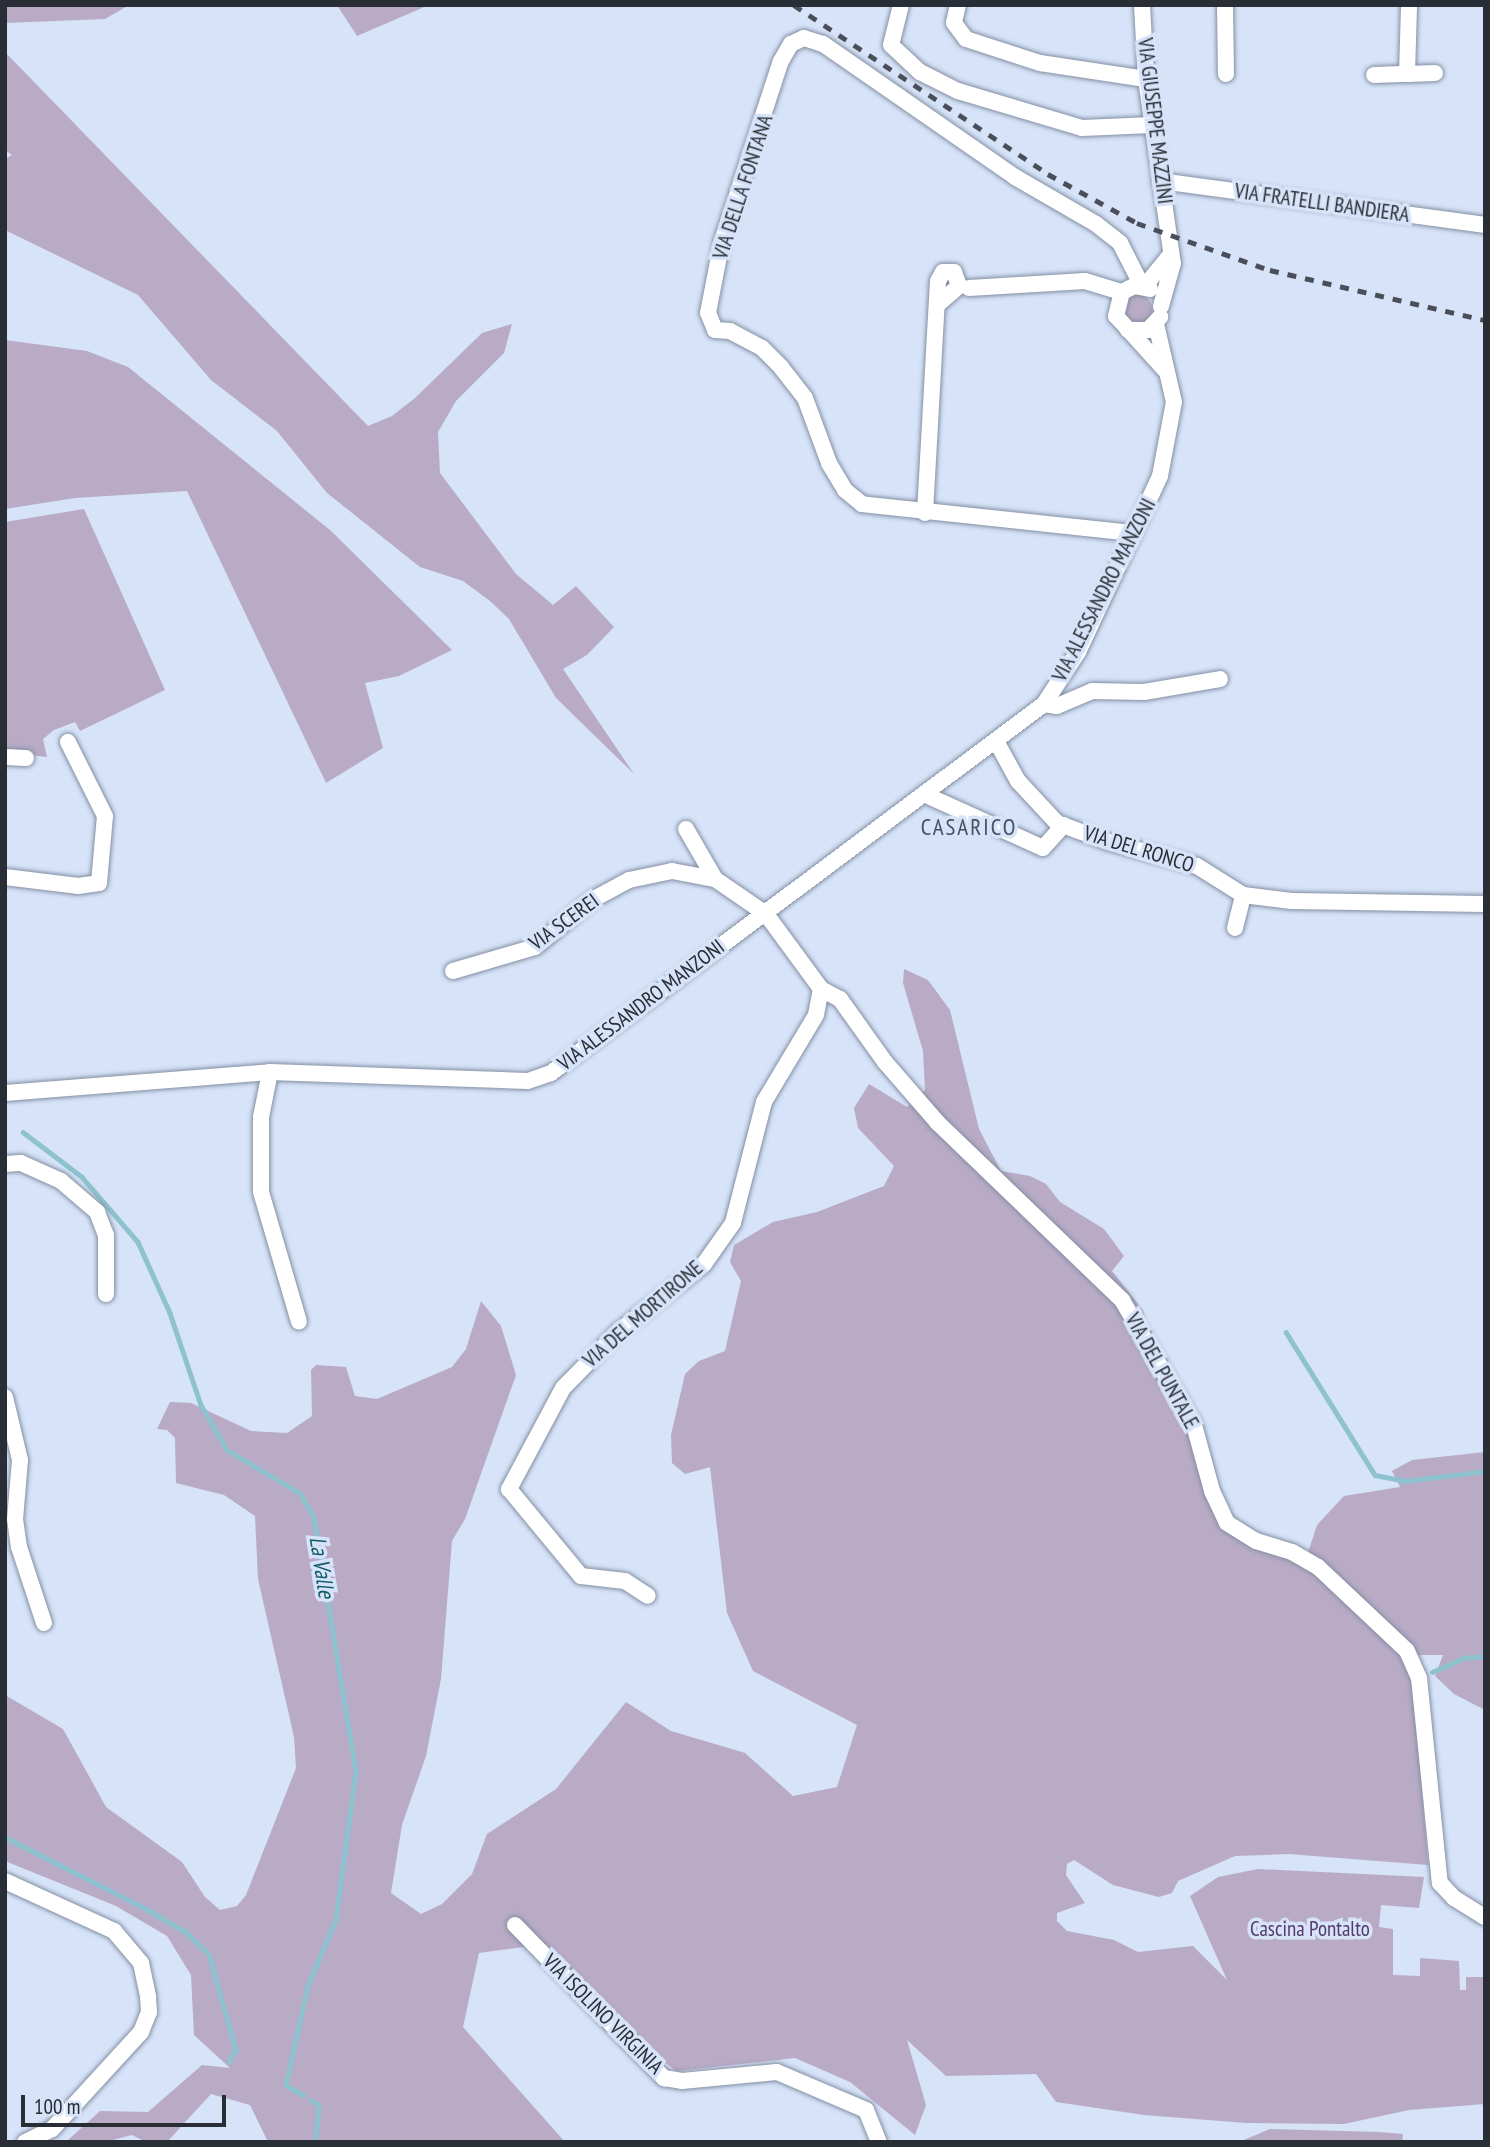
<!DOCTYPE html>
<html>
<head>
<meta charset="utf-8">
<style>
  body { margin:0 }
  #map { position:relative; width:1490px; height:2147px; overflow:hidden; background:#d6e3f8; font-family:"PT Sans Narrow",sans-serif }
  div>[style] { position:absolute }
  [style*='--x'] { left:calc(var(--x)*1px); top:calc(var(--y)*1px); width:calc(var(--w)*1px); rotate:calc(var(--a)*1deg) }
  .green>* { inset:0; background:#b9abc6 }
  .round { border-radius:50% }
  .stream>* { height:4.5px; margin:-2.25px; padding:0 2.25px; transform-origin:2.25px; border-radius:2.25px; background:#8dc2ce }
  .roads { filter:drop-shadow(0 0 2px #848fa3) drop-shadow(0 0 2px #848fa3) }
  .minor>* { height:16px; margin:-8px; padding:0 8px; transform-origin:8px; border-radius:8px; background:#fff }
  .rail>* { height:4.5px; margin-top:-2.25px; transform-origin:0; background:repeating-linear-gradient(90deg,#494e59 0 9px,transparent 0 18px) }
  span { translate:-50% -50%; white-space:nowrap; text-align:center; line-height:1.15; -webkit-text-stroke:7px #d6e3f8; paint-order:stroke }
  .street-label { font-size:21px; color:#292d35 }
  .park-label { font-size:21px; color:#55396b }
  .neighbourhood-label { font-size:23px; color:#465061; letter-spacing:2px }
  .water-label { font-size:23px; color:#135a68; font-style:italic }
  .frame { position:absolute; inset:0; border:7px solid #292d35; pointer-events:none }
  .scale { position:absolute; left:21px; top:2095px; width:205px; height:32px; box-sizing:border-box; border:4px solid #292d35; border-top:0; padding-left:9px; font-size:21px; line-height:24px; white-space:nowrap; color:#292d35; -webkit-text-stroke:5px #d6e3f8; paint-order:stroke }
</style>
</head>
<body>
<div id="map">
  <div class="green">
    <i style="clip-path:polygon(5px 5px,129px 5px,105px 19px,5px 23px)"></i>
    <i style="clip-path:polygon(337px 5px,429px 5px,357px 36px)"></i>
    <i style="clip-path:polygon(5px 52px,368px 426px,392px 416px,415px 398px,482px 333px,512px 324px,504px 353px,456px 401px,438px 432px,440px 473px,516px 574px,553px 605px,576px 586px,614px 627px,587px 655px,563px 669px,634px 774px,556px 698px,509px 619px,490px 601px,463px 581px,420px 567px,327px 493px,277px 431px,211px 380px,138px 295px,5px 230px,5px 159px,12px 155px,5px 150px)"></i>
    <i class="round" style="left:1124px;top:295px;width:28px;height:28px"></i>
    <i style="clip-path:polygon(5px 340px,87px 351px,128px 367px,330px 530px,452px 650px,399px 676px,365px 683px,383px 748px,326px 783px,187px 491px,75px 498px,5px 509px)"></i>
    <i style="clip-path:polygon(84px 509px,165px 690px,80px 731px,75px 722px,54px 730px,43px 739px,47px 757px,5px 752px,5px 522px)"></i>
    <i style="clip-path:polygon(904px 969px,928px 980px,950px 1010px,979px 1129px,1001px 1171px,1030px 1176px,1046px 1184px,1060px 1202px,1104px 1229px,1124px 1256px,1112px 1271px,1143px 1310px,1210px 1480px,1221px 1529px,1304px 1565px,1317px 1525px,1344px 1496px,1400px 1487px,1392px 1471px,1412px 1460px,1485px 1452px,1485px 1710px,1454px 1694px,1435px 1676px,1443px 1655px,1402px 1655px,1414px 1691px,1428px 1865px,1289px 1854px,1235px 1856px,1178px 1881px,1172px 1893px,1159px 1897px,1113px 1885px,1074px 1860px,1067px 1864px,1066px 1875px,1085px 1903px,1057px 1913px,1057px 1921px,1067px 1931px,1114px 1940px,1138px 1952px,1193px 1946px,1227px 1980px,1190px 1896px,1218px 1877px,1258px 1869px,1424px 1877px,1419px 1908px,1381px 1905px,1379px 1927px,1393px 1929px,1393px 1975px,1420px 1976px,1420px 1958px,1459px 1961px,1460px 1990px,1466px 1990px,1466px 1977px,1485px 1977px,1485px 2104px,1409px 2110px,1344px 2124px,1246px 2123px,1144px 2115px,1056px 2102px,1036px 2074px,946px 2076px,907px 2040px,926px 2105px,915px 2135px,850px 2082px,795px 2058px,677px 2071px,655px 2056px,546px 1944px,479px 1953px,463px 2027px,565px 2142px,268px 2142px,250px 2105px,211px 2094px,167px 2142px,146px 2142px,132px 2135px,105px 2142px,66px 2142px,100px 2111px,148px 2112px,202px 2065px,230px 2068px,194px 2035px,191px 1975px,167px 1936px,116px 1906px,5px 1861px,5px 1695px,63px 1729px,106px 1807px,182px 1862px,205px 1897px,220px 1910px,237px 1906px,246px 1895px,296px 1768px,294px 1737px,258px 1579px,255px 1516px,224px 1495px,176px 1483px,175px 1438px,167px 1430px,157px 1429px,170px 1402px,191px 1403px,251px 1431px,287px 1433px,312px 1416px,311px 1370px,316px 1365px,346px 1367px,355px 1396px,377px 1399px,452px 1367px,466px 1349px,481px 1301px,501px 1326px,516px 1375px,465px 1519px,452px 1541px,441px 1679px,426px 1756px,402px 1825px,391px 1893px,421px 1914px,442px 1904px,472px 1874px,487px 1834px,556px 1789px,626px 1702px,671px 1731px,745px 1753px,793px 1796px,837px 1787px,857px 1725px,753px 1671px,727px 1613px,710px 1467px,685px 1474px,672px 1463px,671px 1435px,685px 1374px,699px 1361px,725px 1351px,741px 1281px,730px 1262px,734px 1245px,773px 1222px,817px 1212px,884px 1186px,894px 1166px,858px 1128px,854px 1108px,869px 1084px,907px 1107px,925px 1090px,923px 1051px,903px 983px)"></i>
    <i style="clip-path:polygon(1270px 2129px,1379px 2132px,1403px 2134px,1402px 2142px,1239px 2142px)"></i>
  </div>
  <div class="stream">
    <i style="--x:23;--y:1132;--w:74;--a:37.3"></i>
    <i style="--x:82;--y:1177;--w:86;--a:49.3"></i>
    <i style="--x:138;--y:1242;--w:78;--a:65.7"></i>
    <i style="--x:170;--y:1313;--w:97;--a:71.4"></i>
    <i style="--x:201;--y:1405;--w:52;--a:60"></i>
    <i style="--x:227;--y:1450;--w:85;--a:30.5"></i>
    <i style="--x:300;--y:1493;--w:28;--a:60"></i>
    <i style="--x:314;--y:1517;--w:258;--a:80.6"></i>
    <i style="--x:356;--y:1772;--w:149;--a:97.7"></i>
    <i style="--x:336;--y:1920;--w:72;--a:113"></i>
    <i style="--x:308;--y:1986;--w:101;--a:102.5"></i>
    <i style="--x:286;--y:2085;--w:20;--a:30"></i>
    <i style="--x:1286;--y:1332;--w:168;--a:58.1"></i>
    <i style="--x:1375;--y:1475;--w:31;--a:11"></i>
    <i style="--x:1405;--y:1481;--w:81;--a:-7.1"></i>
    <i style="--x:1432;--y:1672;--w:34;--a:-24"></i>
    <i style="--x:1463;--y:1658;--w:22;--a:-5"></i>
    <i style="--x:5;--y:1837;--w:161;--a:27"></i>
    <i style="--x:148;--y:1910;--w:44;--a:30.1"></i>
    <i style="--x:186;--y:1932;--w:32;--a:44"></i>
    <i style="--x:209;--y:1954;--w:100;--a:74.3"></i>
    <i style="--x:236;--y:2050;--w:14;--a:120"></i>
    <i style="--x:311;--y:2100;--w:9;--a:32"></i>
    <i style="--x:319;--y:2105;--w:37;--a:95"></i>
  </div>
  <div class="roads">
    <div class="minor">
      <i style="--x:901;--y:5;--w:41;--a:104"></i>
      <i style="--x:891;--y:45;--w:40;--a:43"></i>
      <i style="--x:920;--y:72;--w:42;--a:26.6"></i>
      <i style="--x:958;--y:91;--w:129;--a:16.6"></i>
      <i style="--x:1082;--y:128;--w:70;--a:-2.5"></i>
      <i style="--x:958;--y:5;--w:18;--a:103"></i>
      <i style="--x:954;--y:23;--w:20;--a:53"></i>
      <i style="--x:966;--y:39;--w:78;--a:18"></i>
      <i style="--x:1040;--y:63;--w:107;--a:8.6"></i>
      <i style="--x:1142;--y:5;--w:74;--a:86.9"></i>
      <i style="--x:1146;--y:79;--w:186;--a:81.7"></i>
      <i style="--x:1173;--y:263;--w:45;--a:105.6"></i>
      <i style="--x:1225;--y:5;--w:69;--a:89.2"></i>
      <i style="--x:1407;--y:74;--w:28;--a:-2"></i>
      <i style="--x:1374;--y:75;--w:33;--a:-2"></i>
      <i style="--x:1407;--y:74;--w:69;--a:-88.3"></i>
      <i style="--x:1160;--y:181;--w:328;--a:7.7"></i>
      <i style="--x:1144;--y:287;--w:43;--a:-50.7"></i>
      <i style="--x:969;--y:288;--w:116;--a:-3.5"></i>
      <i style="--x:1085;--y:281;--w:39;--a:17"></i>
      <i style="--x:1150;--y:289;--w:16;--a:-169"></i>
      <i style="--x:1134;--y:286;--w:13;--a:153"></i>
      <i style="--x:1122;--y:292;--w:25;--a:104"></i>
      <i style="--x:1116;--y:316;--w:72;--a:47.8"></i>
      <i style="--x:1128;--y:330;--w:20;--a:0"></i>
      <i style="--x:1148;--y:330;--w:18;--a:-47"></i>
      <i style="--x:925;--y:513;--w:232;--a:-86.8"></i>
      <i style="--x:938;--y:281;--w:10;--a:-61"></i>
      <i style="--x:943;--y:272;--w:11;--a:0"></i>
      <i style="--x:954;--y:272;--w:15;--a:70"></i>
      <i style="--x:959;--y:286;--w:29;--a:139"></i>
      <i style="--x:1132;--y:533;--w:272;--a:-173.9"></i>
      <i style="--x:862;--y:504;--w:22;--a:-141"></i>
      <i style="--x:845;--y:490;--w:31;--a:-121"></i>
      <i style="--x:829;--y:463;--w:69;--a:-110.3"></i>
      <i style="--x:805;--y:398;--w:39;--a:-128"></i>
      <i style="--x:781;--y:367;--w:27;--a:-135"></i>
      <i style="--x:762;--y:348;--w:36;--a:-152"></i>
      <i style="--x:730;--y:331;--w:15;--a:-176"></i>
      <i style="--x:715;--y:330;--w:18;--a:-112"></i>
      <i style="--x:708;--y:313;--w:73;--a:-79"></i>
      <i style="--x:722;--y:241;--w:189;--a:-71.9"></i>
      <i style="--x:781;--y:61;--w:20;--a:-60"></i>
      <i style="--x:791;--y:44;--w:14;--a:-25"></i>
      <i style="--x:804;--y:38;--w:20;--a:18"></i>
      <i style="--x:823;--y:44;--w:234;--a:34.7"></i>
      <i style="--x:1015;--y:177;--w:94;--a:30.1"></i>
      <i style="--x:1096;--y:224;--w:31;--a:38"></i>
      <i style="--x:1120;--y:243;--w:48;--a:62.9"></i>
      <i style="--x:1044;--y:704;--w:13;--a:9"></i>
      <i style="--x:1057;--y:706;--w:38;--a:-23"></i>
      <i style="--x:1092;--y:691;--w:52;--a:1.1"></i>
      <i style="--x:1144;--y:692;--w:77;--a:-9.7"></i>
      <i style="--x:996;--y:741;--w:46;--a:61.2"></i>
      <i style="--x:1018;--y:781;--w:57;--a:47.1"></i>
      <i style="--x:1057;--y:823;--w:55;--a:20.1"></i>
      <i style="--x:1109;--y:842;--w:91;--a:15.3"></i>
      <i style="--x:1197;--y:866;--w:54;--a:32.2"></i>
      <i style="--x:1243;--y:895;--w:49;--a:7"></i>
      <i style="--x:1292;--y:901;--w:193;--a:0.9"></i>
      <i style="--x:5;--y:757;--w:21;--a:3"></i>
      <i style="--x:926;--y:795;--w:128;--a:24.4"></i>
      <i style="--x:1043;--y:848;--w:31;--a:-48"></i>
      <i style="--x:686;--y:829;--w:58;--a:59.9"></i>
      <i style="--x:5;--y:877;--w:74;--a:7"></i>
      <i style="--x:78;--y:886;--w:21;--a:-8"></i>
      <i style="--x:99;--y:883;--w:67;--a:-84.9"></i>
      <i style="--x:105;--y:816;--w:83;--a:-116.6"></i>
      <i style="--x:1235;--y:928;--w:34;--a:-76"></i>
      <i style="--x:453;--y:971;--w:85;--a:-16.3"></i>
      <i style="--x:535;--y:947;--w:74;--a:-39.5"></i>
      <i style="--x:592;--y:900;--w:42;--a:-28.4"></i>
      <i style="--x:629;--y:880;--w:44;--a:-11.8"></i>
      <i style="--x:672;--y:871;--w:44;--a:10.5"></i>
      <i style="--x:715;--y:879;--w:62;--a:34.5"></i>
      <i style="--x:766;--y:914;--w:93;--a:53.7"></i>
      <i style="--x:821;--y:989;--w:26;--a:101"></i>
      <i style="--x:816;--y:1015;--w:101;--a:120.9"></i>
      <i style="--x:764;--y:1102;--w:125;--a:104.4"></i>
      <i style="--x:733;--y:1223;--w:50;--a:125.3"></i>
      <i style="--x:704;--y:1264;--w:110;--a:141.7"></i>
      <i style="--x:618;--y:1332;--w:78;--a:134.5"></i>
      <i style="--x:563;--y:1388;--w:115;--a:118.1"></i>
      <i style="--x:509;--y:1489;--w:113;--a:50.4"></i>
      <i style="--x:581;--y:1576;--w:44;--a:6.5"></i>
      <i style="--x:625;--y:1581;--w:27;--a:33"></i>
      <i style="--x:821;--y:989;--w:21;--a:28"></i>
      <i style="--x:840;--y:999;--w:77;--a:54.5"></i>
      <i style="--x:885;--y:1062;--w:81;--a:49"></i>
      <i style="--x:938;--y:1123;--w:255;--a:43.9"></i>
      <i style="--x:1122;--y:1300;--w:144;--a:60.1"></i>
      <i style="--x:1194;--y:1425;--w:68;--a:74.7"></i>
      <i style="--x:1212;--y:1491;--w:35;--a:65"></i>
      <i style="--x:1227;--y:1523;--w:34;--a:32"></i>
      <i style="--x:1256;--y:1541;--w:38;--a:17"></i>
      <i style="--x:1292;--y:1552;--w:30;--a:30"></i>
      <i style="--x:1318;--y:1567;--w:122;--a:43.3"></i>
      <i style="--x:1407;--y:1651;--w:30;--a:66"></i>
      <i style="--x:1419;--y:1678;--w:206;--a:84.2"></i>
      <i style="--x:1440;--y:1883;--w:21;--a:47"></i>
      <i style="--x:1454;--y:1898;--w:36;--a:32"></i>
      <i style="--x:270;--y:1072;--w:46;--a:101.3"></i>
      <i style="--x:261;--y:1117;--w:75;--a:90"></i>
      <i style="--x:261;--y:1192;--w:135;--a:73.7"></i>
      <i style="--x:5;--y:1093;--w:266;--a:-4.5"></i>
      <i style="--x:270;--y:1072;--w:258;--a:2"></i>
      <i style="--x:528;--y:1081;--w:24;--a:-19"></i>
      <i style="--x:551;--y:1073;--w:616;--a:-36.81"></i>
      <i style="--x:1044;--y:704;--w:62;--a:-56.8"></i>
      <i style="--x:1078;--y:652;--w:194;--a:-65"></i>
      <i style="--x:1160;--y:476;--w:75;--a:-79.3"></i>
      <i style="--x:1174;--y:402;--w:80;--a:-103"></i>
      <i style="--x:5;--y:1164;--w:16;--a:-4"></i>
      <i style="--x:21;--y:1163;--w:44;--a:24.2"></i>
      <i style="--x:61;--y:1181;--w:48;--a:40.7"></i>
      <i style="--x:97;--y:1212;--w:25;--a:69"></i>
      <i style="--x:106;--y:1235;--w:59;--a:90"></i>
      <i style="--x:5;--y:1397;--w:65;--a:76.6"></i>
      <i style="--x:20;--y:1460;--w:59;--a:94.8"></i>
      <i style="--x:15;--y:1519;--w:28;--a:82"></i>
      <i style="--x:19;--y:1547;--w:80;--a:71.8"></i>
      <i style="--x:5;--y:1881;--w:120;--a:24.6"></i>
      <i style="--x:114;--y:1931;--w:42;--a:49.8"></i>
      <i style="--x:141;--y:1963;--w:35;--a:78"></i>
      <i style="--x:148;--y:1997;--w:15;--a:86"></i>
      <i style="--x:149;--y:2012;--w:22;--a:112"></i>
      <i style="--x:141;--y:2032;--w:132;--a:132.5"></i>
      <i style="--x:52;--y:2129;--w:30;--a:154"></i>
      <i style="--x:515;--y:1925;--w:214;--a:45.8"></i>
      <i style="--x:664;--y:2078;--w:18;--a:9"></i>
      <i style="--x:682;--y:2081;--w:95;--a:-5.4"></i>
      <i style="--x:777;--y:2072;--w:97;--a:23.1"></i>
      <i style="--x:866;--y:2110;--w:35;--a:68"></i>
    </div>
  </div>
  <div class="rail">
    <i style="--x:794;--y:5;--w:305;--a:33.6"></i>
    <i style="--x:1048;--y:174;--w:102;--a:28.8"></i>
    <i style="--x:1137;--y:223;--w:141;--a:19.5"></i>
    <i style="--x:1270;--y:270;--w:221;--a:13.1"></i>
  </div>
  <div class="street-label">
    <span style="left:1155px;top:121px;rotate:83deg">VIA GIUSEPPE MAZZINI</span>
    <span style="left:743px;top:187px;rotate:-72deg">VIA DELLA FONTANA</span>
    <span style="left:1322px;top:203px;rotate:8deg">VIA FRATELLI BANDIERA</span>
    <span style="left:1104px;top:590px;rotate:-63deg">VIA ALESSANDRO MANZONI</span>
    <span style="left:1139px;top:849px;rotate:17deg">VIA DEL RONCO</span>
    <span style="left:564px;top:922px;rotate:-36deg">VIA SCEREI</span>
    <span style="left:641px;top:1005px;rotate:-37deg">VIA ALESSANDRO MANZONI</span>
    <span style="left:643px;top:1314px;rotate:-41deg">VIA DEL MORTIRONE</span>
    <span style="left:1162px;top:1371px;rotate:61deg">VIA DEL PUNTALE</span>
    <span style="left:603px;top:2014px;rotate:45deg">VIA ISOLINO VIRGINIA</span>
  </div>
  <div class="park-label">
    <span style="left:1310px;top:1929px">Cascina Pontalto</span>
  </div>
  <div class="neighbourhood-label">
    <span style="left:969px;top:827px">CASARICO</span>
  </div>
  <div class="water-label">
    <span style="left:322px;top:1567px;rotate:81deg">La Valle</span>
  </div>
  <div class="frame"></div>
  <div class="scale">100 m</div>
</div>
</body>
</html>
